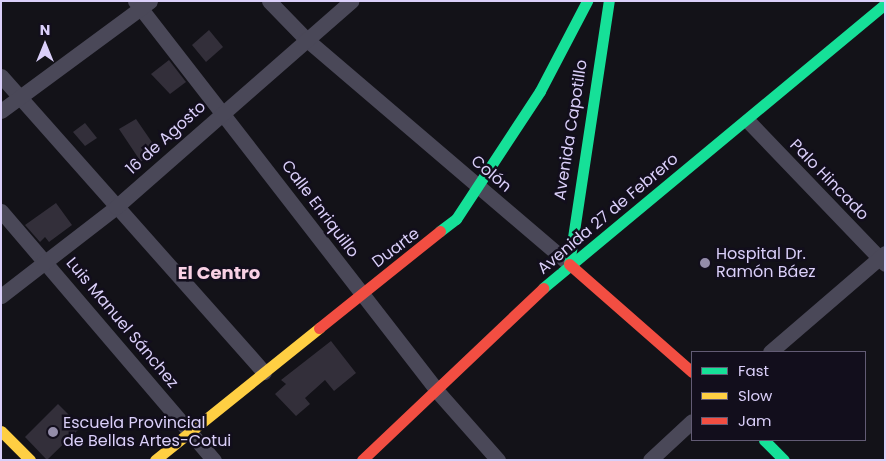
<!DOCTYPE html>
<html>
<head>
<meta charset="utf-8">
<style>
  body { margin:0 }
  #map { position:relative; width:886px; height:461px; overflow:hidden; background:#131218; font-family:Poppins,sans-serif }
  div>[style] { position:absolute }
  [style*='--x'] { left:calc(var(--x)*1px); top:calc(var(--y)*1px); width:calc(var(--w)*1px); rotate:calc(var(--a)*1deg) }
  .building>* { inset:0; background:#332f3a }
  .street>* { height:15px; margin:-7.5px; padding:0 7.5px; transform-origin:7.5px; border-radius:7.5px; background:#4a4858 }
  .fast>* { height:11px; margin:-5.5px; padding:0 5.5px; transform-origin:5.5px; border-radius:5.5px; background:#16e098 }
  .slow>* { height:11px; margin:-5.5px; padding:0 5.5px; transform-origin:5.5px; border-radius:5.5px; background:#ffcf43 }
  .jam>* { height:11px; margin:-5.5px; padding:0 5.5px; transform-origin:5.5px; border-radius:5.5px; background:#f24e42 }
  .dots>* { width:14px; height:14px; translate:-50% -50%; box-sizing:border-box; border:2px solid #120e1c; border-radius:50% }
  span { translate:-50% -50%; white-space:nowrap; text-align:center; line-height:1.15; -webkit-text-stroke:5px #120e1c; paint-order:stroke }
  .street-label { font-size:16px; color:#dacff9 }
  .poi-label { font-size:16px; color:#dacff9 }
  .left { translate:0 -50%; text-align:left }
  .neighbourhood-label { font-size:18px; color:#f9d1e4; font-weight:700 }
  .frame { position:absolute; inset:0; border:2px solid #dacff9; pointer-events:none }
  .legend { position:absolute; left:691px; top:351px; width:175px; height:90px; box-sizing:border-box; background:#120e1c; border:1px solid #625b74; margin:0; padding:6px 9px; list-style:none; font-size:15px; color:#dacff9 }
  .legend li { display:flex; align-items:center; gap:10px; height:25px }
  .legend b { width:25px; border:1px solid #625b74 }
  .north { position:absolute; left:20px; top:20px; width:50px; height:50px; -webkit-text-stroke:4px #120e1c; paint-order:stroke; rotate:0deg; font-size:14px; font-weight:700; line-height:20px; text-align:center; color:#dacff9 }
  .north::after { content:''; display:block; margin:auto; width:18px; height:22px; background:#dacff9; clip-path:polygon(50% 0,100% 100%,50% 72%,0 100%) }
</style>
</head>
<body>
<div id="map">
  <div class="building">
    <i style="clip-path:polygon(209px 30px,223px 47px,206px 62px,192px 45px)"></i>
    <i style="clip-path:polygon(169px 60px,186px 82px,170px 94px,151px 74px)"></i>
    <i style="clip-path:polygon(136px 119px,158px 151px,141px 162px,119px 129px)"></i>
    <i style="clip-path:polygon(85px 123px,97px 138px,85px 146px,73px 132px)"></i>
    <i style="clip-path:polygon(56px 203px,72px 225px,49px 242px,45px 237px,40px 242px,25px 225px)"></i>
    <i style="clip-path:polygon(331px 341px,356px 373px,334px 391px,325px 380px,305px 398px,310px 404px,296px 416px,275px 394px,286px 384px,281px 380px)"></i>
    <i style="clip-path:polygon(58px 404px,81px 427px,47px 460px,25px 437px)"></i>
  </div>
  <div class="street">
    <i style="--x:135;--y:1;--w:493;--a:52.2"></i>
    <i style="--x:437;--y:391;--w:92;--a:48.5"></i>
    <i style="--x:269;--y:1;--w:53;--a:45.8"></i>
    <i style="--x:306;--y:39;--w:346;--a:40.5"></i>
    <i style="--x:1;--y:76;--w:396;--a:48.4"></i>
    <i style="--x:1;--y:111;--w:185;--a:-36.4"></i>
    <i style="--x:748;--y:121;--w:198;--a:46.2"></i>
    <i style="--x:1;--y:211;--w:328;--a:49.5"></i>
    <i style="--x:1;--y:296;--w:145;--a:-37.7"></i>
    <i style="--x:116;--y:207;--w:313;--a:-41.2"></i>
    <i style="--x:770;--y:352;--w:152;--a:-40.7"></i>
    <i style="--x:650;--y:460;--w:57;--a:-42.9"></i>
  </div>
  <div class="fast">
    <i style="--x:440;--y:231;--w:20;--a:-37"></i>
    <i style="--x:456;--y:219;--w:153;--a:-56.7"></i>
    <i style="--x:540;--y:91;--w:102;--a:-62.4"></i>
    <i style="--x:569;--y:264;--w:266;--a:-81.4"></i>
    <i style="--x:543;--y:288;--w:445;--a:-39.7"></i>
    <i style="--x:764;--y:440;--w:28;--a:45"></i>
  </div>
  <div class="slow">
    <i style="--x:1;--y:431;--w:41;--a:45"></i>
    <i style="--x:155;--y:460;--w:211;--a:-38.8"></i>
  </div>
  <div class="jam">
    <i style="--x:569;--y:264;--w:164;--a:41.3"></i>
    <i style="--x:319;--y:328;--w:155;--a:-38.7"></i>
    <i style="--x:362;--y:460;--w:250;--a:-43.5"></i>
  </div>
  <div class="dots">
    <i style="left:705px;top:263px;background:#948daa"></i>
    <i style="left:53px;top:432px;background:#948daa"></i>
  </div>
  <div class="street-label">
    <span style="left:571px;top:130px;rotate:-81deg">Avenida Capotillo</span>
    <span style="left:166px;top:138px;rotate:-42deg">16 de Agosto</span>
    <span style="left:491px;top:174px;rotate:40deg">Colón</span>
    <span style="left:829px;top:180px;rotate:46deg">Palo Hincado</span>
    <span style="left:320px;top:209px;rotate:53deg">Calle Enriquillo</span>
    <span style="left:608px;top:214px;rotate:-40deg">Avenida 27 de Febrero</span>
    <span style="left:396px;top:248px;rotate:-37deg">Duarte</span>
    <span style="left:122px;top:323px;rotate:50deg">Luis Manuel Sánchez</span>
  </div>
  <div class="poi-label">
    <span class="left" style="left:716px;top:263px">Hospital Dr.<br>Ramón Báez</span>
    <span class="left" style="left:63px;top:432px">Escuela Provincial<br>de Bellas Artes-Cotui</span>
  </div>
  <div class="neighbourhood-label">
    <span style="left:219px;top:273px">El Centro</span>
  </div>
  <div class="frame"></div>
  <ul class="legend">
  <li><b style="height:6px;background:#16e098"></b>Fast</li>
  <li><b style="height:6px;background:#ffcf43"></b>Slow</li>
  <li><b style="height:6px;background:#f24e42"></b>Jam</li>
  </ul>
  <div class="north">N</div>
</div>
</body>
</html>
